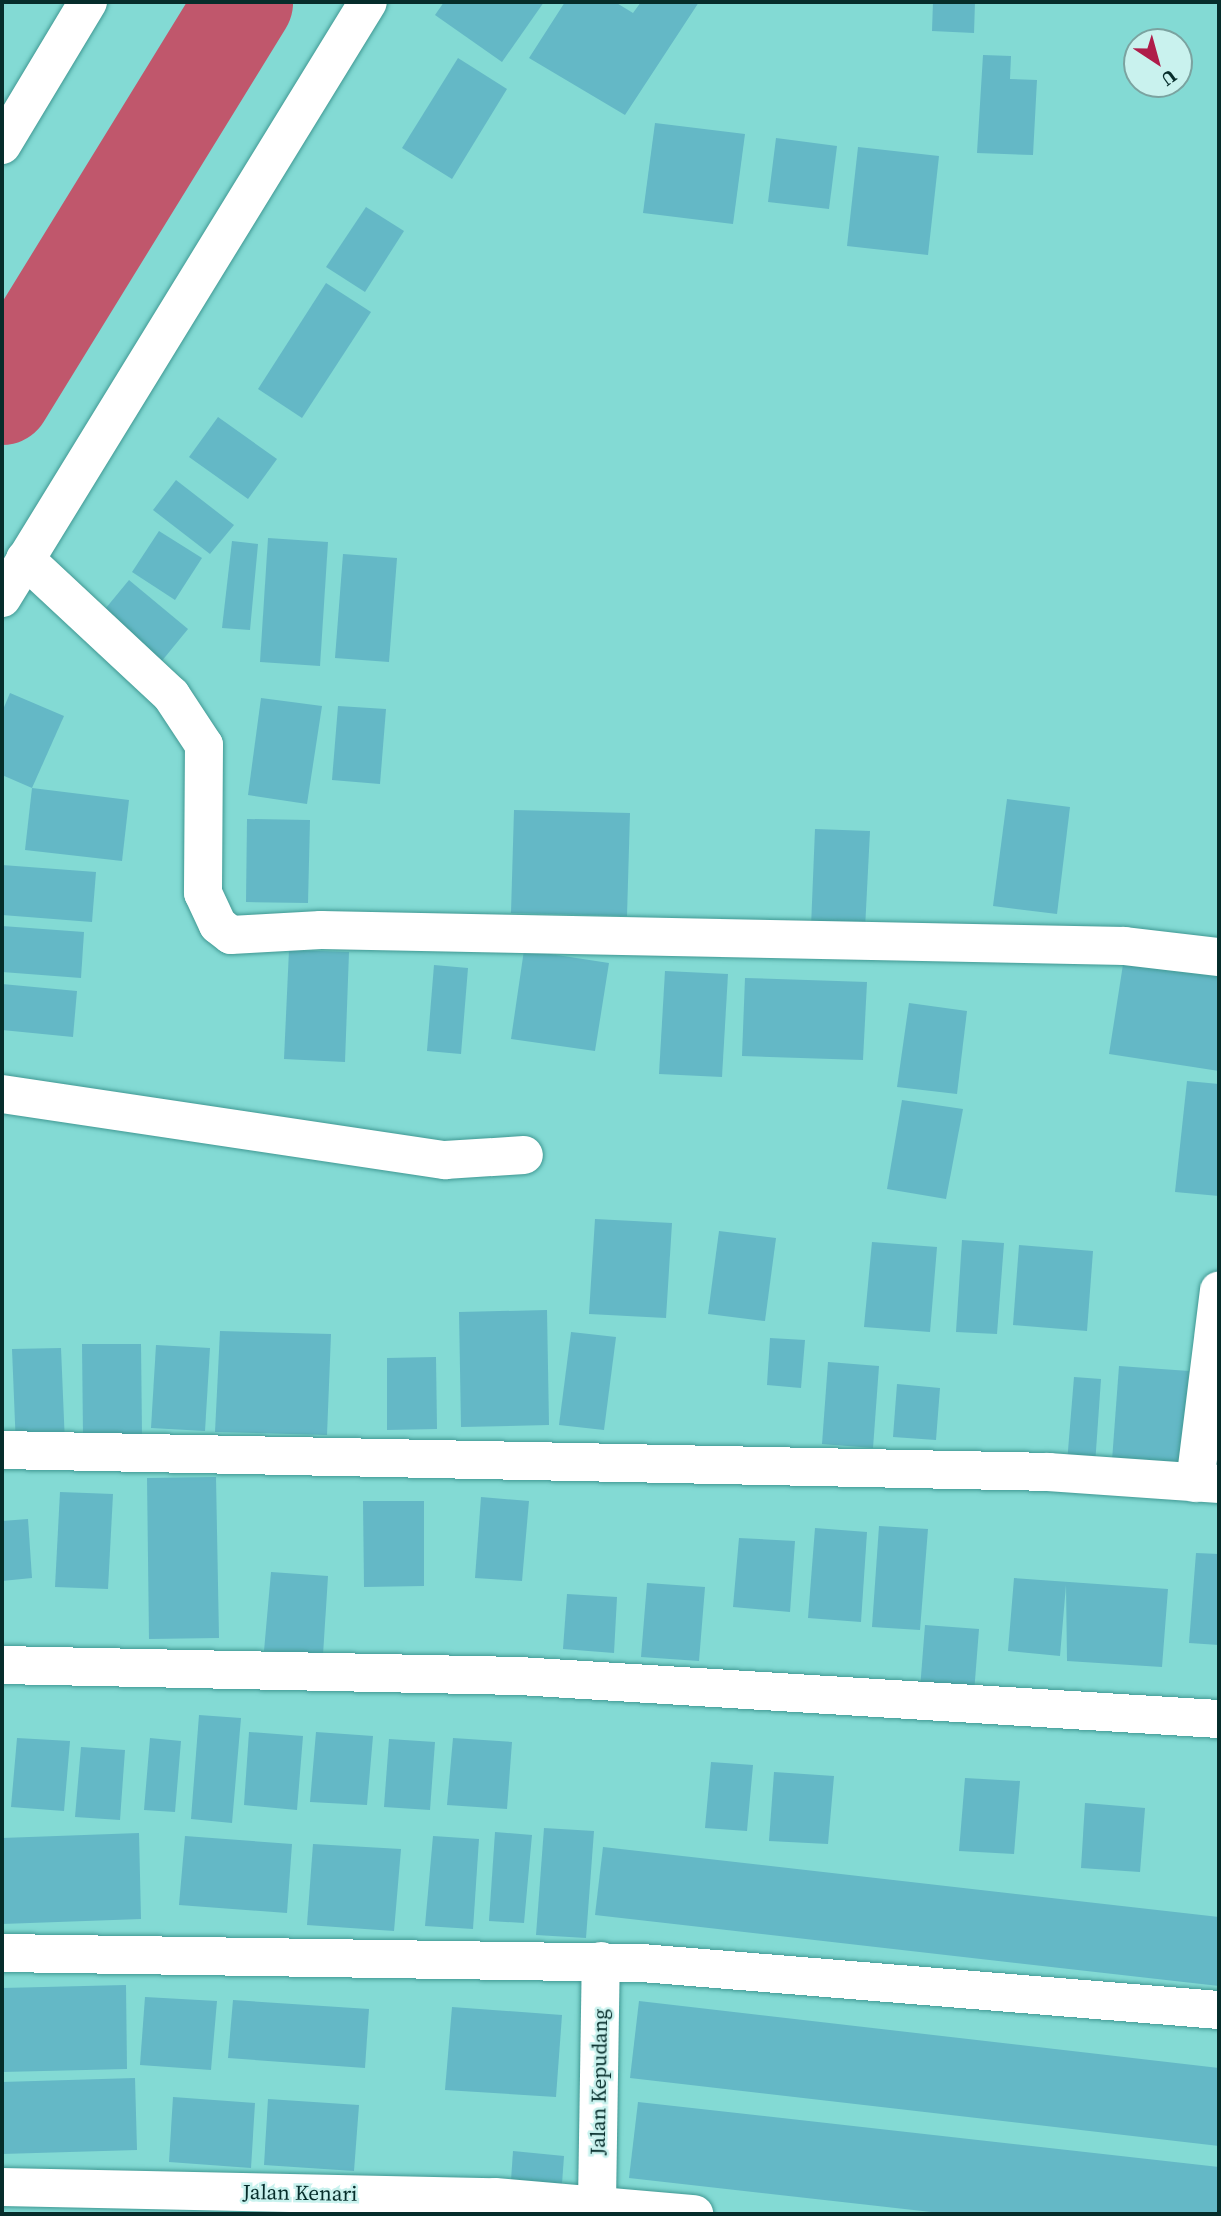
<!DOCTYPE html>
<html>
<head>
<meta charset="utf-8">
<style>
  body { margin:0 }
  #map { position:relative; width:1221px; height:2216px; overflow:hidden; background:#83dad4; font-family:"Source Serif 4",serif }
  div>[style] { position:absolute }
  [style*='--x'] { left:calc(var(--x)*1px); top:calc(var(--y)*1px); width:calc(var(--w)*1px); rotate:calc(var(--a)*1deg) }
  .river>* { height:98px; margin:-49px; padding:0 49px; transform-origin:49px; border-radius:49px; background:#c0576c }
  .building>* { inset:0; background:#64b8c6 }
  .roads { filter:drop-shadow(0 0 2px #409893) drop-shadow(0 0 2px #409893) }
  .minor>* { height:38px; margin:-19px; padding:0 19px; transform-origin:19px; border-radius:19px; background:#fff }
  .tertiary>* { height:38px; margin:-19px; padding:0 19px; transform-origin:19px; border-radius:19px; background:#fff }
  span { translate:-50% -50%; white-space:nowrap; text-align:center; line-height:1.15; -webkit-text-stroke:5px #c9f2ee; paint-order:stroke }
  .street-label { font-size:21px; color:#062d2b }
  .frame { position:absolute; inset:0; border:4px solid #062d2b; pointer-events:none }
  .north { position:absolute; left:1123px; top:28px; width:70px; height:70px; box-sizing:border-box; background:#c9f2ee; border:2px solid #7ba3a0; border-radius:50%; rotate:144deg; font-size:19px; font-weight:700; line-height:28px; text-align:center; color:#062d2b }
  .north::after { content:''; display:block; margin:auto; width:24px; height:32px; background:#af1d4a; clip-path:polygon(50% 0,100% 100%,50% 72%,0 100%) }
</style>
</head>
<body>
<div id="map">
  <div class="river">
    <i style="--x:2;--y:396;--w:462;--a:-58.4"></i>
  </div>
  <div class="building">
    <i style="clip-path:polygon(444px 2px,544px 2px,502px 62px,435px 15px)"></i>
    <i style="clip-path:polygon(565px 2px,615px 2px,633px 13px,641px 2px,699px 2px,625px 115px,529px 58px)"></i>
    <i style="clip-path:polygon(933px 2px,975px 2px,974px 33px,932px 31px)"></i>
    <i style="clip-path:polygon(983px 55px,1011px 56px,1010px 79px,1037px 80px,1033px 155px,977px 153px)"></i>
    <i style="clip-path:polygon(458px 58px,507px 89px,452px 179px,402px 148px)"></i>
    <i style="clip-path:polygon(655px 123px,745px 134px,733px 224px,643px 213px)"></i>
    <i style="clip-path:polygon(776px 138px,837px 146px,829px 209px,768px 202px)"></i>
    <i style="clip-path:polygon(858px 147px,939px 156px,928px 255px,847px 246px)"></i>
    <i style="clip-path:polygon(366px 207px,404px 231px,365px 292px,326px 267px)"></i>
    <i style="clip-path:polygon(326px 283px,371px 312px,302px 418px,258px 389px)"></i>
    <i style="clip-path:polygon(218px 417px,277px 459px,248px 499px,189px 457px)"></i>
    <i style="clip-path:polygon(176px 480px,234px 525px,210px 554px,153px 510px)"></i>
    <i style="clip-path:polygon(159px 531px,202px 558px,175px 600px,132px 572px)"></i>
    <i style="clip-path:polygon(268px 538px,328px 542px,320px 666px,260px 662px)"></i>
    <i style="clip-path:polygon(232px 541px,258px 544px,250px 630px,222px 628px)"></i>
    <i style="clip-path:polygon(343px 554px,397px 558px,389px 662px,335px 658px)"></i>
    <i style="clip-path:polygon(129px 580px,188px 629px,161px 662px,101px 614px)"></i>
    <i style="clip-path:polygon(10px 693px,64px 716px,32px 788px,2px 775px,2px 712px)"></i>
    <i style="clip-path:polygon(261px 698px,322px 706px,307px 804px,248px 795px)"></i>
    <i style="clip-path:polygon(338px 706px,386px 709px,380px 784px,332px 780px)"></i>
    <i style="clip-path:polygon(32px 788px,129px 800px,122px 861px,25px 850px)"></i>
    <i style="clip-path:polygon(1007px 799px,1070px 807px,1057px 914px,993px 906px)"></i>
    <i style="clip-path:polygon(514px 810px,630px 813px,627px 916px,511px 913px)"></i>
    <i style="clip-path:polygon(247px 819px,310px 820px,308px 903px,246px 902px)"></i>
    <i style="clip-path:polygon(815px 829px,870px 831px,865px 929px,811px 927px)"></i>
    <i style="clip-path:polygon(2px 865px,96px 872px,92px 922px,2px 915px)"></i>
    <i style="clip-path:polygon(2px 926px,84px 932px,81px 978px,2px 972px)"></i>
    <i style="clip-path:polygon(289px 950px,349px 952px,345px 1062px,284px 1059px)"></i>
    <i style="clip-path:polygon(524px 950px,609px 963px,595px 1051px,511px 1039px)"></i>
    <i style="clip-path:polygon(1124px 958px,1219px 972px,1219px 1071px,1109px 1054px)"></i>
    <i style="clip-path:polygon(434px 965px,468px 968px,461px 1054px,427px 1051px)"></i>
    <i style="clip-path:polygon(665px 971px,728px 974px,722px 1077px,659px 1074px)"></i>
    <i style="clip-path:polygon(745px 978px,867px 982px,863px 1060px,742px 1056px)"></i>
    <i style="clip-path:polygon(2px 984px,77px 991px,73px 1037px,2px 1030px)"></i>
    <i style="clip-path:polygon(909px 1003px,967px 1011px,957px 1094px,897px 1087px)"></i>
    <i style="clip-path:polygon(1187px 1081px,1219px 1084px,1219px 1196px,1175px 1192px)"></i>
    <i style="clip-path:polygon(902px 1100px,963px 1109px,946px 1199px,887px 1189px)"></i>
    <i style="clip-path:polygon(595px 1219px,672px 1223px,666px 1318px,589px 1314px)"></i>
    <i style="clip-path:polygon(719px 1231px,776px 1238px,765px 1321px,708px 1314px)"></i>
    <i style="clip-path:polygon(962px 1240px,1004px 1243px,997px 1334px,956px 1332px)"></i>
    <i style="clip-path:polygon(872px 1242px,937px 1247px,930px 1332px,864px 1327px)"></i>
    <i style="clip-path:polygon(1019px 1245px,1093px 1251px,1087px 1331px,1013px 1325px)"></i>
    <i style="clip-path:polygon(547px 1310px,549px 1425px,461px 1427px,459px 1312px)"></i>
    <i style="clip-path:polygon(220px 1331px,331px 1334px,327px 1435px,215px 1432px)"></i>
    <i style="clip-path:polygon(571px 1332px,616px 1337px,604px 1430px,559px 1425px)"></i>
    <i style="clip-path:polygon(770px 1338px,805px 1340px,801px 1388px,767px 1385px)"></i>
    <i style="clip-path:polygon(82px 1344px,141px 1344px,142px 1435px,83px 1435px)"></i>
    <i style="clip-path:polygon(156px 1345px,210px 1348px,205px 1431px,151px 1428px)"></i>
    <i style="clip-path:polygon(61px 1348px,65px 1444px,16px 1447px,12px 1349px)"></i>
    <i style="clip-path:polygon(436px 1357px,437px 1429px,387px 1430px,387px 1358px)"></i>
    <i style="clip-path:polygon(828px 1362px,879px 1366px,873px 1448px,822px 1444px)"></i>
    <i style="clip-path:polygon(1119px 1366px,1189px 1371px,1181px 1479px,1111px 1474px)"></i>
    <i style="clip-path:polygon(1074px 1377px,1101px 1379px,1095px 1465px,1067px 1463px)"></i>
    <i style="clip-path:polygon(897px 1384px,940px 1388px,936px 1440px,893px 1437px)"></i>
    <i style="clip-path:polygon(216px 1477px,219px 1638px,149px 1639px,147px 1478px)"></i>
    <i style="clip-path:polygon(60px 1492px,113px 1494px,108px 1589px,55px 1587px)"></i>
    <i style="clip-path:polygon(481px 1497px,529px 1501px,522px 1581px,475px 1578px)"></i>
    <i style="clip-path:polygon(363px 1501px,424px 1501px,424px 1586px,364px 1587px)"></i>
    <i style="clip-path:polygon(28px 1519px,32px 1578px,2px 1581px,2px 1521px)"></i>
    <i style="clip-path:polygon(879px 1526px,928px 1529px,920px 1630px,872px 1627px)"></i>
    <i style="clip-path:polygon(815px 1528px,867px 1532px,861px 1622px,808px 1618px)"></i>
    <i style="clip-path:polygon(739px 1538px,795px 1541px,790px 1612px,733px 1607px)"></i>
    <i style="clip-path:polygon(1196px 1553px,1219px 1554px,1219px 1645px,1189px 1643px)"></i>
    <i style="clip-path:polygon(271px 1572px,328px 1576px,323px 1655px,264px 1651px)"></i>
    <i style="clip-path:polygon(1014px 1578px,1168px 1589px,1162px 1667px,1067px 1661px,1066px 1585px,1060px 1656px,1008px 1651px)"></i>
    <i style="clip-path:polygon(647px 1583px,705px 1587px,699px 1661px,641px 1657px)"></i>
    <i style="clip-path:polygon(567px 1594px,617px 1597px,614px 1653px,563px 1649px)"></i>
    <i style="clip-path:polygon(925px 1625px,979px 1629px,974px 1693px,920px 1689px)"></i>
    <i style="clip-path:polygon(199px 1715px,241px 1718px,232px 1823px,191px 1819px)"></i>
    <i style="clip-path:polygon(249px 1732px,303px 1736px,297px 1810px,244px 1805px)"></i>
    <i style="clip-path:polygon(316px 1732px,373px 1736px,367px 1805px,310px 1802px)"></i>
    <i style="clip-path:polygon(17px 1738px,70px 1741px,64px 1811px,11px 1807px)"></i>
    <i style="clip-path:polygon(150px 1738px,181px 1741px,175px 1812px,144px 1810px)"></i>
    <i style="clip-path:polygon(453px 1738px,512px 1742px,507px 1809px,447px 1805px)"></i>
    <i style="clip-path:polygon(389px 1739px,435px 1742px,430px 1810px,384px 1807px)"></i>
    <i style="clip-path:polygon(81px 1747px,125px 1750px,120px 1820px,75px 1817px)"></i>
    <i style="clip-path:polygon(711px 1762px,753px 1765px,747px 1831px,705px 1828px)"></i>
    <i style="clip-path:polygon(774px 1772px,834px 1776px,828px 1844px,769px 1841px)"></i>
    <i style="clip-path:polygon(965px 1778px,1020px 1781px,1014px 1854px,959px 1851px)"></i>
    <i style="clip-path:polygon(1085px 1803px,1145px 1808px,1140px 1872px,1081px 1868px)"></i>
    <i style="clip-path:polygon(544px 1828px,594px 1831px,586px 1938px,536px 1935px)"></i>
    <i style="clip-path:polygon(495px 1832px,532px 1835px,524px 1923px,489px 1921px)"></i>
    <i style="clip-path:polygon(139px 1833px,141px 1919px,2px 1924px,2px 1838px)"></i>
    <i style="clip-path:polygon(185px 1836px,292px 1844px,287px 1913px,179px 1905px)"></i>
    <i style="clip-path:polygon(433px 1836px,479px 1839px,473px 1929px,425px 1926px)"></i>
    <i style="clip-path:polygon(313px 1844px,401px 1849px,394px 1931px,307px 1925px)"></i>
    <i style="clip-path:polygon(603px 1847px,1219px 1917px,1219px 1986px,595px 1915px)"></i>
    <i style="clip-path:polygon(126px 1985px,127px 2069px,2px 2072px,2px 1988px)"></i>
    <i style="clip-path:polygon(145px 1997px,217px 2001px,211px 2070px,140px 2065px)"></i>
    <i style="clip-path:polygon(233px 2000px,369px 2009px,365px 2068px,228px 2058px)"></i>
    <i style="clip-path:polygon(639px 2001px,1219px 2068px,1219px 2146px,630px 2078px)"></i>
    <i style="clip-path:polygon(452px 2007px,562px 2015px,556px 2097px,445px 2090px)"></i>
    <i style="clip-path:polygon(135px 2078px,137px 2150px,2px 2154px,2px 2082px)"></i>
    <i style="clip-path:polygon(173px 2097px,255px 2103px,251px 2168px,169px 2162px)"></i>
    <i style="clip-path:polygon(268px 2099px,359px 2105px,354px 2171px,264px 2165px)"></i>
    <i style="clip-path:polygon(638px 2102px,1219px 2167px,1219px 2214px,949px 2214px,629px 2178px)"></i>
    <i style="clip-path:polygon(513px 2151px,564px 2156px,561px 2198px,510px 2195px)"></i>
  </div>
  <div class="roads">
    <div class="minor">
      <i style="--x:25;--y:559;--w:200;--a:43"></i>
      <i style="--x:171;--y:695;--w:60;--a:56.6"></i>
      <i style="--x:204;--y:745;--w:148;--a:90.4"></i>
      <i style="--x:203;--y:893;--w:35;--a:65"></i>
      <i style="--x:218;--y:925;--w:16;--a:38"></i>
      <i style="--x:231;--y:935;--w:90;--a:-3.2"></i>
      <i style="--x:321;--y:930;--w:804;--a:1.14"></i>
      <i style="--x:1125;--y:946;--w:95;--a:6.7"></i>
      <i style="--x:2;--y:598;--w:699;--a:-58.45"></i>
      <i style="--x:2;--y:1094;--w:448;--a:8.5"></i>
      <i style="--x:445;--y:1160;--w:79;--a:-3.6"></i>
      <i style="--x:2;--y:1450;--w:1047;--a:1.2"></i>
      <i style="--x:1049;--y:1472;--w:170;--a:4"></i>
      <i style="--x:1195;--y:1483;--w:194;--a:-82.9"></i>
      <i style="--x:2;--y:1665;--w:517;--a:1.22"></i>
      <i style="--x:519;--y:1676;--w:701;--a:3.52"></i>
      <i style="--x:2;--y:1953;--w:640;--a:0.9"></i>
      <i style="--x:642;--y:1963;--w:579;--a:4.66"></i>
      <i style="--x:2;--y:2187;--w:493;--a:1.2"></i>
      <i style="--x:495;--y:2197;--w:200;--a:4.9"></i>
      <i style="--x:597;--y:2203;--w:242;--a:-89.1"></i>
    </div>
    <div class="tertiary">
      <i style="--x:2;--y:145;--w:167;--a:-59"></i>
    </div>
  </div>
  <div class="street-label">
    <span style="left:599px;top:2082px;rotate:-89deg">Jalan Kepudang</span>
    <span style="left:300px;top:2193px;rotate:1deg">Jalan Kenari</span>
  </div>
  <div class="frame"></div>
  <div class="north">U</div>
</div>
</body>
</html>
